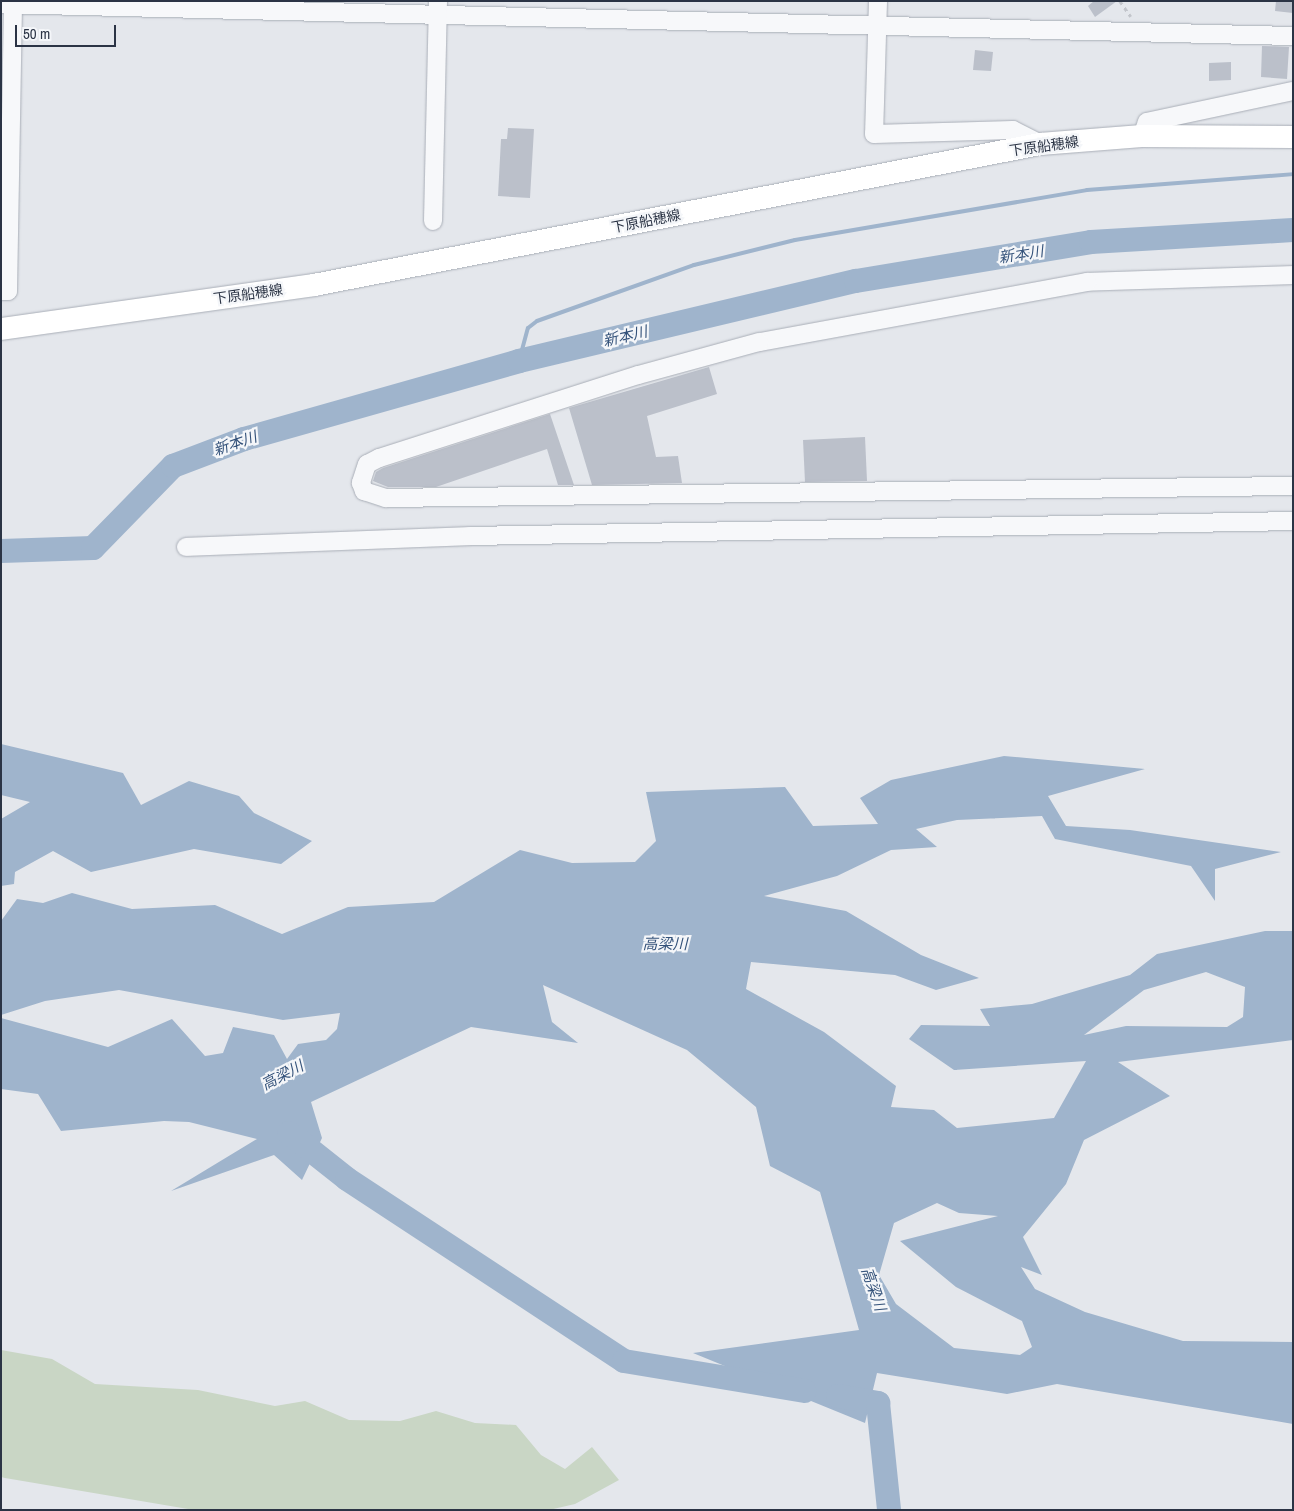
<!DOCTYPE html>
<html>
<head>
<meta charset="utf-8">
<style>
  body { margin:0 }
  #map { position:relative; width:1294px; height:1511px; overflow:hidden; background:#e4e7ec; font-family:"Archivo Narrow","Noto Sans JP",sans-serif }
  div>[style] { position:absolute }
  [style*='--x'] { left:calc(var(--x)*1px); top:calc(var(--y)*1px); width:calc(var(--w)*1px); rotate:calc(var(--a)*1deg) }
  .green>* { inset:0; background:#c9d6c5 }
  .water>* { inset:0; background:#9fb4cc }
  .stream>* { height:4px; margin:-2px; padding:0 2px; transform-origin:2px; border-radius:2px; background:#9fb4cc }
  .river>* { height:24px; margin:-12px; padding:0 12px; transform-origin:12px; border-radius:12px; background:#9fb4cc }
  .building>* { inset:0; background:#bbc0ca }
  .path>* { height:2.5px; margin-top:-1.25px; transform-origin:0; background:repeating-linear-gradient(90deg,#c2c5cb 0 4px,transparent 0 8px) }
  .roads { filter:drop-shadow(0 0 1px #a9aeb7) drop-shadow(0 0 1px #a9aeb7) }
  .minor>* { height:18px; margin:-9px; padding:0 9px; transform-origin:9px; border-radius:9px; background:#f7f8fa }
  .major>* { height:22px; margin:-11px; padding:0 11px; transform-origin:11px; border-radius:11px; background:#fff }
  span { translate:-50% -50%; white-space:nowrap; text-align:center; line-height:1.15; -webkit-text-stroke:4.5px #f4f6f9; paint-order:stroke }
  .street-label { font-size:14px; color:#2b3445 }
  .water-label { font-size:15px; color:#34527a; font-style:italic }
  .frame { position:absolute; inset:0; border:2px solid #2b3445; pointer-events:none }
  .scale { position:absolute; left:15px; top:25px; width:101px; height:22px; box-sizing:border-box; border:2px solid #2b3445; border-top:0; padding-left:6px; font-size:15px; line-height:18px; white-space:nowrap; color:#2b3445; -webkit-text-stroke:4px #f4f6f9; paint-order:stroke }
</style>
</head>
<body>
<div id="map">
  <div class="green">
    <i style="clip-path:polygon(1px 1350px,52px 1359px,95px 1384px,198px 1390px,275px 1406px,305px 1401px,349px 1420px,400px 1421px,436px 1411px,475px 1423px,516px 1425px,541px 1455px,565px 1469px,592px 1447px,619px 1480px,575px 1504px,549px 1510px,194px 1510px,5px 1478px,1px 1477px)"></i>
  </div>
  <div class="water">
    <i style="clip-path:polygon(1px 744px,123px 773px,141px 805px,189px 781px,239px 796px,254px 813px,312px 841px,281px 864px,194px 849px,91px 872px,53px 851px,15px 872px,14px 884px,1px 886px,1px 819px,30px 802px,1px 795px)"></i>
    <i style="clip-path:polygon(evenodd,1004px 756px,1145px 769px,1048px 796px,1066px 826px,1130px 830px,1281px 852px,1215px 869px,1215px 901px,1191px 866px,1055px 839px,1042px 816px,957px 820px,916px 829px,937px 847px,891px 850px,837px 876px,764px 896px,846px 911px,921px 955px,979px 978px,936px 990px,895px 975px,751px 962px,746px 989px,824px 1032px,896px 1086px,891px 1107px,934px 1110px,957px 1128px,1054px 1118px,1086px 1061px,954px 1070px,909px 1039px,921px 1025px,990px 1026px,980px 1009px,1032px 1004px,1130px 975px,1157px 954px,1265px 931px,1293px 931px,1293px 1040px,1118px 1062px,1170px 1096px,1084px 1140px,1066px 1184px,1023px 1237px,1042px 1275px,1021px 1267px,1035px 1289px,1085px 1312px,1183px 1341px,1293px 1342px,1293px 1424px,1057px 1384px,1007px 1394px,877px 1373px,865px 1423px,693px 1353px,859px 1330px,820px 1192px,770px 1166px,756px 1107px,687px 1050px,543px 985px,552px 1022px,578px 1043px,471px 1027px,311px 1102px,322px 1138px,302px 1180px,274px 1155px,171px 1191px,257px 1139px,189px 1122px,164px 1121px,61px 1131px,38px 1094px,1px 1089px,1px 1018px,108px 1047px,172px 1019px,205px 1056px,223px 1053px,233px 1027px,274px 1035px,287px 1059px,298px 1044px,326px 1040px,337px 1029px,340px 1013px,283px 1020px,119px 990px,45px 1001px,1px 1015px,1px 921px,17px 899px,43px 903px,72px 893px,132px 909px,215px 905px,282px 934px,348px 907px,434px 902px,520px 850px,572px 863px,635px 862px,656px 841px,646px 792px,785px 787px,813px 826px,878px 824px,860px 798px,891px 780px,1004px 756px,1206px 972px,1245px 987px,1243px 1017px,1227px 1027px,1126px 1026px,1084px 1035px,1144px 990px,1206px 972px,1004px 756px,937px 1203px,959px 1213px,998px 1216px,900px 1241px,956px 1287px,1022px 1321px,1032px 1347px,1020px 1355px,954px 1348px,896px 1304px,879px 1275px,894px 1223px,937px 1203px)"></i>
  </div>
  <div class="stream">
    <i style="--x:519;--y:361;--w:34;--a:-75"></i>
    <i style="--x:528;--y:328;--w:11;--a:-38"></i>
    <i style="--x:537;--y:321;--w:167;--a:-19.6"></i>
    <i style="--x:694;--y:265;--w:104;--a:-13.9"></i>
    <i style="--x:795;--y:240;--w:296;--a:-9.7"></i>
    <i style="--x:1087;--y:190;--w:207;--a:-4.4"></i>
  </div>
  <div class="river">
    <i style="--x:1;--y:551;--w:92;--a:-1.9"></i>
    <i style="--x:93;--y:548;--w:115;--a:-45.7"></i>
    <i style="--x:173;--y:466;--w:76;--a:-20.8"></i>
    <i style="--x:244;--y:439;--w:286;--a:-15.8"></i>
    <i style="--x:519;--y:361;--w:346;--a:-13.4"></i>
    <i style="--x:856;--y:281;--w:238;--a:-9.4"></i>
    <i style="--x:1091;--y:242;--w:202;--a:-3.4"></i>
    <i style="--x:289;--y:1133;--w:74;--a:38.4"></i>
    <i style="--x:347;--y:1179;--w:331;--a:33.3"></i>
    <i style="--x:624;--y:1361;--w:183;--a:9.4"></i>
    <i style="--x:838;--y:1396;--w:41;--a:9.9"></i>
    <i style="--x:878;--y:1403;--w:108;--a:84.1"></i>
  </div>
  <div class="building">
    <i style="clip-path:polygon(1094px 1px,1117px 1px,1095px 17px,1088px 6px)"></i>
    <i style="clip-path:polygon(1276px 1px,1293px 1px,1293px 13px,1275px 11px)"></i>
    <i style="clip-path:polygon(1262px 46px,1289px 47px,1287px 79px,1261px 77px)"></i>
    <i style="clip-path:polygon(975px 50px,993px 52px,991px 71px,973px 70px)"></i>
    <i style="clip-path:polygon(1231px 62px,1231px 80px,1209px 81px,1209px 63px)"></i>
    <i style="clip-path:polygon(508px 128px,534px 129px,530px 198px,498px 196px,501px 139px,507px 139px)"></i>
    <i style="clip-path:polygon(709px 367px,717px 394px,647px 416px,656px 457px,678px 456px,682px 483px,592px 485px,569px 408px)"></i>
    <i style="clip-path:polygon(550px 414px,574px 485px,558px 485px,547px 449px,436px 487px,388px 487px,373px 481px,376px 472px,383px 468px)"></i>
    <i style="clip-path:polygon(865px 437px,867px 481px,805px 482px,803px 440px)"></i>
  </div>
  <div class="path">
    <i style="--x:1120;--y:1;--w:19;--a:55"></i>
  </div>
  <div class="roads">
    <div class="minor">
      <i style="--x:878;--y:1;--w:133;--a:91.7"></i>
      <i style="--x:874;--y:134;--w:139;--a:-1.6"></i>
      <i style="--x:1013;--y:130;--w:30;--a:27"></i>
      <i style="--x:1;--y:4;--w:1292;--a:1.42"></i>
      <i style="--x:1142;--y:136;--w:15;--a:-70"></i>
      <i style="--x:1147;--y:122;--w:149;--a:-12"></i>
      <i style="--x:433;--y:221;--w:220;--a:-88.7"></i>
      <i style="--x:1293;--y:275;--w:206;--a:178.1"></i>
      <i style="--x:1087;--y:282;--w:333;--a:169.6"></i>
      <i style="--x:759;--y:342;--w:125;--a:164.7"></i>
      <i style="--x:638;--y:375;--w:272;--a:162.2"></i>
      <i style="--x:379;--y:458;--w:13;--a:153"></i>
      <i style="--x:367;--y:464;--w:20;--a:108"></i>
      <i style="--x:361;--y:483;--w:9;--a:69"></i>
      <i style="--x:364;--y:491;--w:23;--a:18"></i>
      <i style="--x:386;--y:498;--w:907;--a:-0.76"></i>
      <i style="--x:1;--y:291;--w:7;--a:0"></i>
      <i style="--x:8;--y:291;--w:287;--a:-89"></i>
      <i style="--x:186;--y:547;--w:284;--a:-2.2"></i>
      <i style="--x:470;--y:536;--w:823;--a:-1.04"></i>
    </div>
    <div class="major">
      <i style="--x:1;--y:329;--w:316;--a:-8"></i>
      <i style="--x:314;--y:285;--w:740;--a:-10.99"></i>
      <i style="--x:1040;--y:144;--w:102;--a:-4.5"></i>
      <i style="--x:1142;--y:136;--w:151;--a:0.4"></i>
    </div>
  </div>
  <div class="street-label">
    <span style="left:1044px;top:146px;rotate:-8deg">下原船穂線</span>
    <span style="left:646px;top:221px;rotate:-11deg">下原船穂線</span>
    <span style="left:248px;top:294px;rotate:-8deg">下原船穂線</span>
  </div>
  <div class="water-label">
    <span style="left:1021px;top:254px;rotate:-9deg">新本川</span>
    <span style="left:625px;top:336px;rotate:-13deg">新本川</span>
    <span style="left:235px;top:443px;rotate:-19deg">新本川</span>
    <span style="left:665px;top:944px">高梁川</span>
    <span style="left:282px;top:1075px;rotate:-28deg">高梁川</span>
    <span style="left:874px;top:1289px;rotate:71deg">高梁川</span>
  </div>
  <div class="frame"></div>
  <div class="scale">50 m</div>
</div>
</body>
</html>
